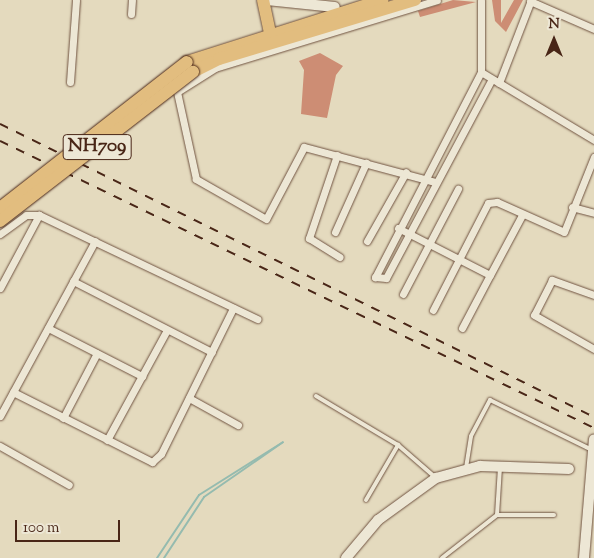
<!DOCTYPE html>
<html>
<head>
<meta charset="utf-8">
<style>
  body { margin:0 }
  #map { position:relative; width:594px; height:558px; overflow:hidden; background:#e4dabe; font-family:"Sorts Mill Goudy",serif }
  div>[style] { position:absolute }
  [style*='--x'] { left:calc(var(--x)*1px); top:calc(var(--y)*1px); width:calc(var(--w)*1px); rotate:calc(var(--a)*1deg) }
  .stream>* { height:2px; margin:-1px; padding:0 1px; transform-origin:1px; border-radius:1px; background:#95bbaf }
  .building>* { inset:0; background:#cd8d74 }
  .roads { filter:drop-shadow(0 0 1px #705341) drop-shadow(0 0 1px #705341) }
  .lane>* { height:4px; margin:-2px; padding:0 2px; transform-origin:2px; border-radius:2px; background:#ede7d5 }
  .street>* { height:7px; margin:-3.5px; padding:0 3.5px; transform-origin:3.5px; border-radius:3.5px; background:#ede7d5 }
  .secondary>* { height:10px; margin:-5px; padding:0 5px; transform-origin:5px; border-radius:5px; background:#ede7d5 }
  .highway>* { height:12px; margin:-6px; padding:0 6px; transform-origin:6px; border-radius:6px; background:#e2bd7f }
  .rail>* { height:2px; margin-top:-1px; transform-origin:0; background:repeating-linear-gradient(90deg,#492617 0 9px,transparent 0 18px) }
  .bridges { filter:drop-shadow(0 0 1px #492617) drop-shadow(0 0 1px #492617) }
  .highway-bridge>* { height:12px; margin:-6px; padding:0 6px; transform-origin:6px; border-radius:6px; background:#e2bd7f }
  span { translate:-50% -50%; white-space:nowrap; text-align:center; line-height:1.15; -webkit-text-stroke:4px #ede7d5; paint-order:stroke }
  .shield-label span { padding:1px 4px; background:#ede7d5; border:1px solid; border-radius:4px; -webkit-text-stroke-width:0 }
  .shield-label { font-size:19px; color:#492617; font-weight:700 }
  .north { position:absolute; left:529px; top:15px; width:50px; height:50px; -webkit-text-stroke:4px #ede7d5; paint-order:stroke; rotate:0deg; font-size:14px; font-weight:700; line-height:20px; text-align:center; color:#492617 }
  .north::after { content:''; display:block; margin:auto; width:18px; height:22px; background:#492617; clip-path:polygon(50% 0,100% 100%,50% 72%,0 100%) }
  .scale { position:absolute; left:15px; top:520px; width:105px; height:22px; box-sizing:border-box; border:2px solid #492617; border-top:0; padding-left:6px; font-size:15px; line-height:18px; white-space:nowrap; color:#492617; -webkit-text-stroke:4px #ede7d5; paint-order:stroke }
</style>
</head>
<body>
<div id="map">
  <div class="stream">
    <i style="--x:157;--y:558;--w:76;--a:-56.3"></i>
    <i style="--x:199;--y:495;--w:99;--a:-32.2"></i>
    <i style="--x:164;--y:558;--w:73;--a:-56.7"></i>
    <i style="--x:204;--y:497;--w:96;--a:-34.8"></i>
  </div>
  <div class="building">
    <i style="clip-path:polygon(453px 0,476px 2px,420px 17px,418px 11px)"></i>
    <i style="clip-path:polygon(492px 0,501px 0,501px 23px,514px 0,523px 0,506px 32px,495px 21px)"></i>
    <i style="clip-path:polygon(320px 53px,343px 66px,336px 75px,327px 118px,301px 114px,304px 70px,299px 61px)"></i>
  </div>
  <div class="roads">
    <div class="lane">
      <i style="--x:316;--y:396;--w:96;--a:30.9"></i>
      <i style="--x:398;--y:445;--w:50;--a:41"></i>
      <i style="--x:466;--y:468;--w:32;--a:-81"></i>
      <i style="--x:471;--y:436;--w:41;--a:-62.2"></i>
      <i style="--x:490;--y:400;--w:114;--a:26.1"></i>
      <i style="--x:366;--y:500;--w:64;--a:-59.8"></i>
      <i style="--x:497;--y:515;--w:48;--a:-86.4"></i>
      <i style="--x:442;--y:558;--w:70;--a:-38"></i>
      <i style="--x:497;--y:515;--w:57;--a:0"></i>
    </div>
    <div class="street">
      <i style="--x:481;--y:0;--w:72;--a:90"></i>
      <i style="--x:481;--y:72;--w:132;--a:31"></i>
      <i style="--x:530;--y:1;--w:70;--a:23.6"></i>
      <i style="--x:131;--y:14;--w:14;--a:-86"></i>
      <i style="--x:481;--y:72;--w:231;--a:117.3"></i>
      <i style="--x:375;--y:277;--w:11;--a:5"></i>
      <i style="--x:386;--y:278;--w:225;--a:-62"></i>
      <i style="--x:70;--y:82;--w:82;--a:-85.8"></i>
      <i style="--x:499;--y:83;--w:89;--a:-68.9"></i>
      <i style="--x:337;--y:155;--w:88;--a:108.6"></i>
      <i style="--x:309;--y:238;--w:36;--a:32"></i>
      <i style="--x:435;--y:182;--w:136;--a:-165"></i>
      <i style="--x:304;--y:147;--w:81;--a:117.8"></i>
      <i style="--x:266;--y:219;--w:81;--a:-150.3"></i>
      <i style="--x:196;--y:179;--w:89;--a:-102.3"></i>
      <i style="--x:177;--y:92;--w:45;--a:-32.3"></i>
      <i style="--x:215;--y:68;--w:232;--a:-17"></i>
      <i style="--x:572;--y:207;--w:23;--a:15"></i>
      <i style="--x:398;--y:228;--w:103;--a:27.1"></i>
      <i style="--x:490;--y:275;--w:68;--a:-61.9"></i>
      <i style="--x:335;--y:232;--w:76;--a:-65.8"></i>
      <i style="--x:0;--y:234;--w:32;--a:-36"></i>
      <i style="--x:26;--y:215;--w:13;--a:0"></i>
      <i style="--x:39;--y:215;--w:242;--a:25.5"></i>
      <i style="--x:367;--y:241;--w:79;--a:-60.5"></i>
      <i style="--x:73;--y:281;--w:156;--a:27.1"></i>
      <i style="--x:0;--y:288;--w:83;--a:-61.9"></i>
      <i style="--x:403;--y:294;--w:119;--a:-62.4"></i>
      <i style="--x:594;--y:295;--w:45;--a:-160.3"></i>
      <i style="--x:552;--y:280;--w:39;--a:117"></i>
      <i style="--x:534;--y:315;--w:69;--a:29.5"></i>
      <i style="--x:433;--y:310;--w:120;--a:-62.8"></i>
      <i style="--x:488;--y:203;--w:9;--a:-6"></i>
      <i style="--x:497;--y:202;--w:73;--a:24.1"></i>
      <i style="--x:564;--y:232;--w:81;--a:-68.2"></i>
      <i style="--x:48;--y:328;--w:106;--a:27.1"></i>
      <i style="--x:462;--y:328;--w:60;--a:-62.2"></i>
      <i style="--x:13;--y:392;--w:156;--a:26.7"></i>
      <i style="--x:152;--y:462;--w:12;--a:-42"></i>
      <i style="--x:161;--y:454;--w:163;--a:-63.7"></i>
      <i style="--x:189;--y:398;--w:56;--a:28.9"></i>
      <i style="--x:0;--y:416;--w:199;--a:-61.5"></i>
      <i style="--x:63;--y:418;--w:73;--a:-62.4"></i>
      <i style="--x:107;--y:440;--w:125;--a:-61.4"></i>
      <i style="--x:0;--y:446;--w:79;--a:29.5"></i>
    </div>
    <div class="secondary">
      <i style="--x:267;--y:0;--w:68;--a:5.9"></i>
      <i style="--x:346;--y:558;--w:50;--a:-49.9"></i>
      <i style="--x:378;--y:520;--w:72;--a:-35.9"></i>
      <i style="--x:436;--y:478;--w:46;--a:-15.3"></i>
      <i style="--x:480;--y:466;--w:89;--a:1.9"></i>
      <i style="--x:584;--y:558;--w:119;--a:-85.2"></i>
    </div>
    <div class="highway">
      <i style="--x:263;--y:0;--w:34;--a:78"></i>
      <i style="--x:187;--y:62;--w:205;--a:-17.6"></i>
      <i style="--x:193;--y:72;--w:29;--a:-27"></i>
      <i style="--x:219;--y:59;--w:205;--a:-16.8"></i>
    </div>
  </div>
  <div class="rail">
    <i style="--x:0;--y:124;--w:662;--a:26.26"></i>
    <i style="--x:0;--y:141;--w:660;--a:25.79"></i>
  </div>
  <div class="bridges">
    <div class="highway-bridge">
      <i style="--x:0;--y:208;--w:237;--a:-38"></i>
      <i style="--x:0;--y:221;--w:244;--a:-37.7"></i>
    </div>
  </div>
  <div class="shield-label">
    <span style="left:97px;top:147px">NH709</span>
  </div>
  <div class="north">N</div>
  <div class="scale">100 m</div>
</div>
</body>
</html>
